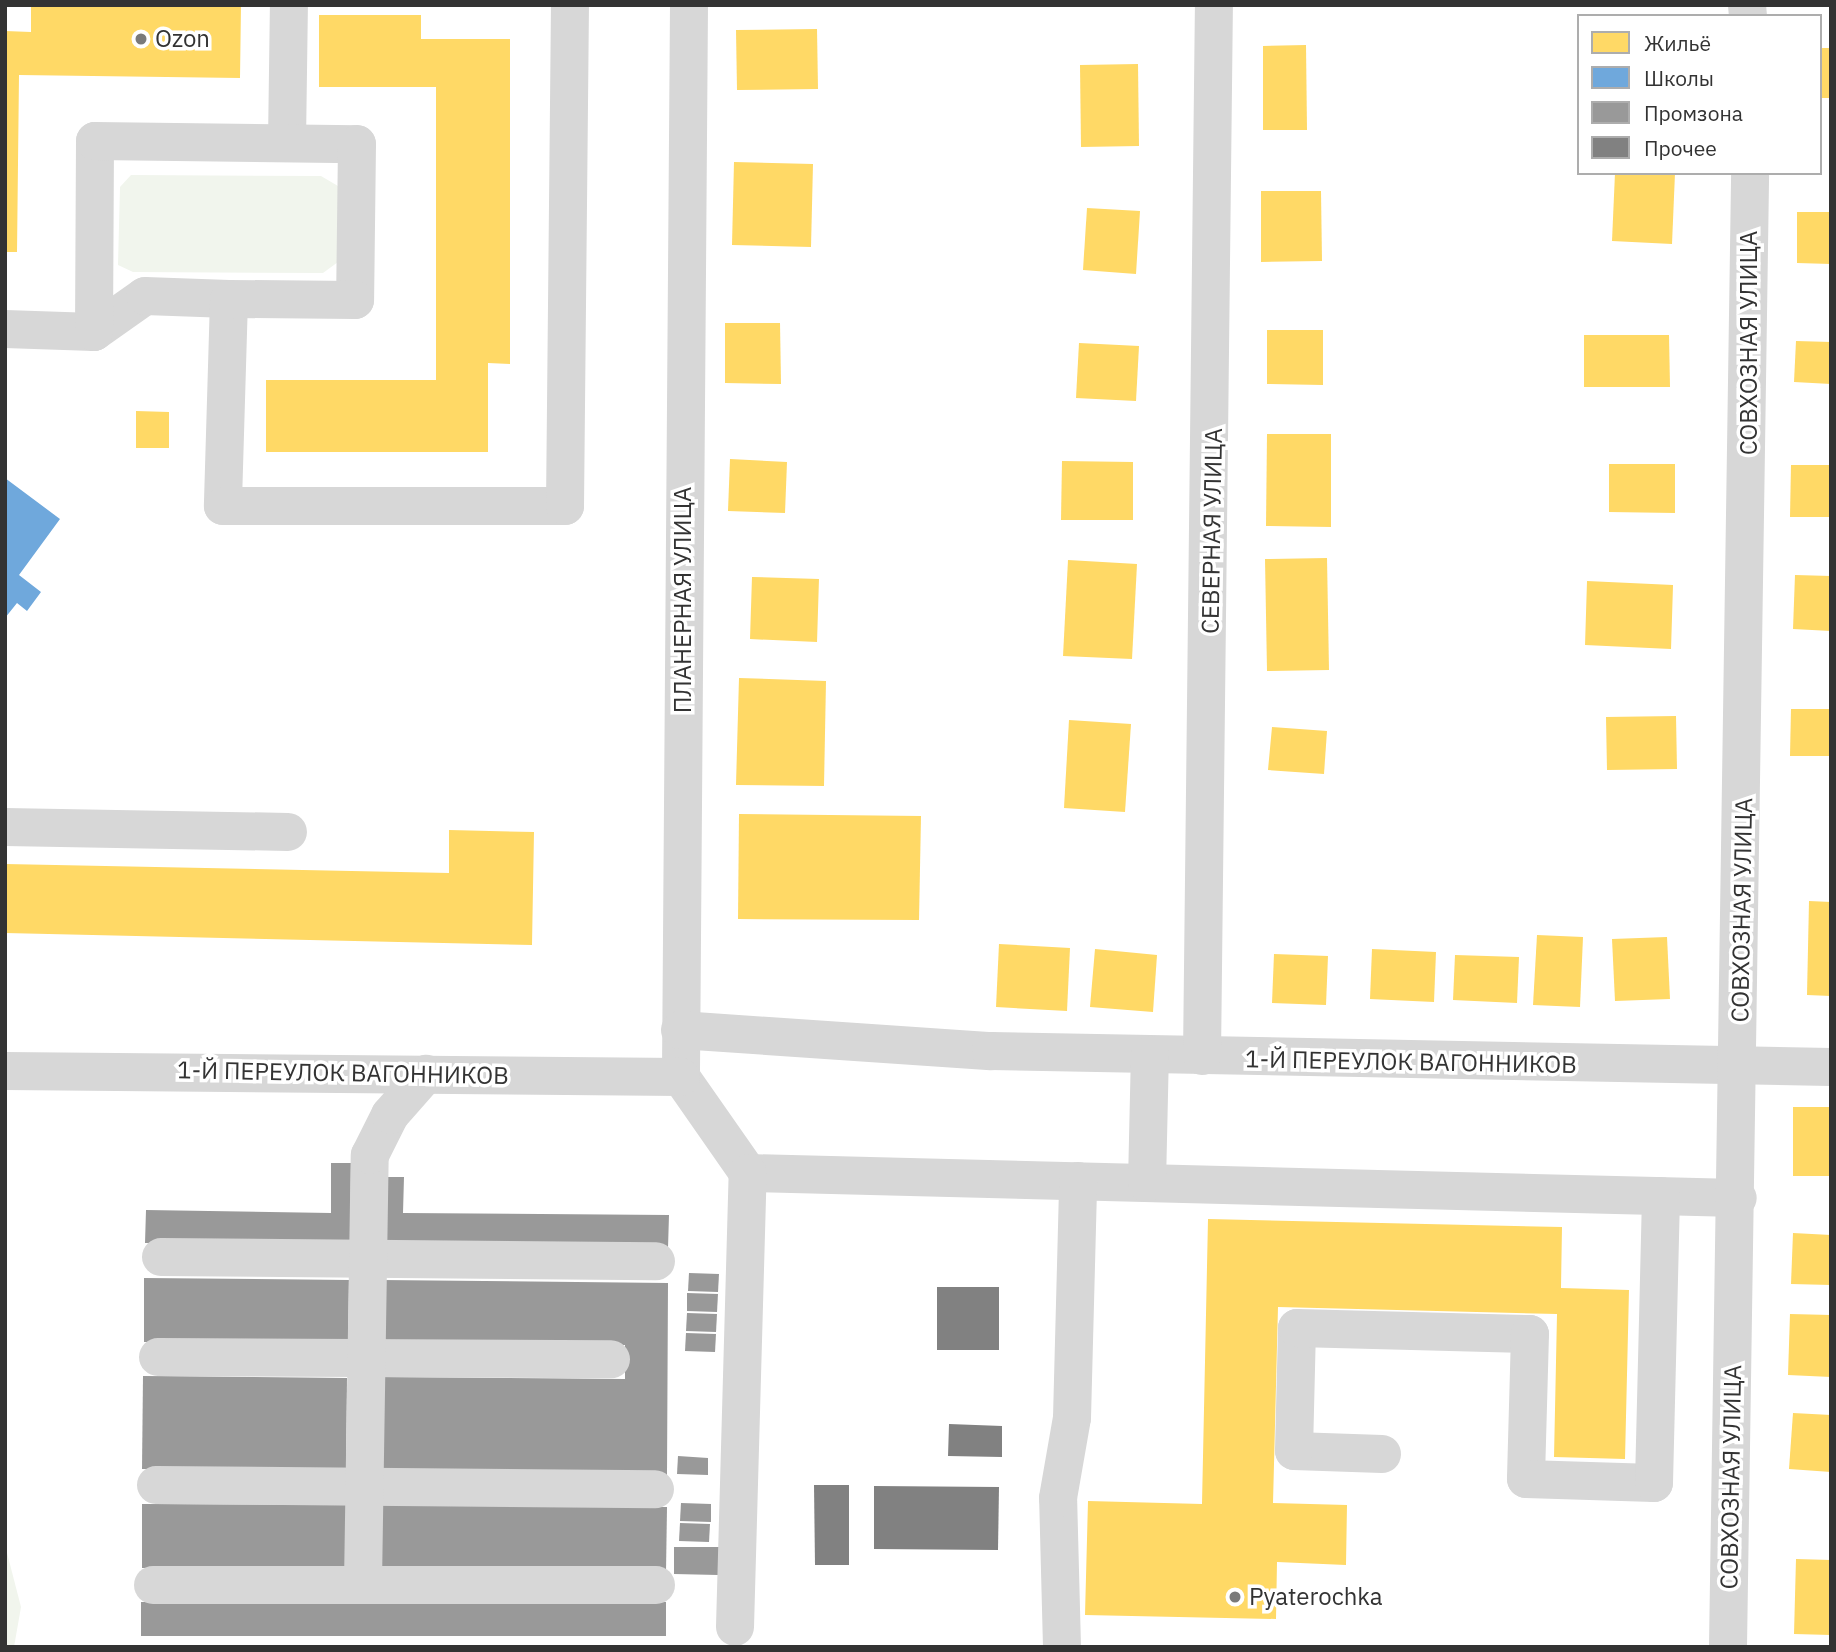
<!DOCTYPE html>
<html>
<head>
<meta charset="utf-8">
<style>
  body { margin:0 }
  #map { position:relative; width:1836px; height:1652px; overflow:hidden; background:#fff; font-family:"IBM Plex Sans",sans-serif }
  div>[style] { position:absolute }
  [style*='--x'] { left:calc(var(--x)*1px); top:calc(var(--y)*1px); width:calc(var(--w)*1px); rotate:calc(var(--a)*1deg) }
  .green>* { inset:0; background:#f1f5ed }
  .homes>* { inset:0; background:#ffd966 }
  .schools>* { inset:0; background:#6fa8dc }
  .industry>* { inset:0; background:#999 }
  .building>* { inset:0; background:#818181 }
  .minor>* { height:38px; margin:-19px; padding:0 19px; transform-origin:19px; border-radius:19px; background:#d7d7d7 }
  .dots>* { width:19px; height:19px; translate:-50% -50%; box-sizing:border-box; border:4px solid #fff; border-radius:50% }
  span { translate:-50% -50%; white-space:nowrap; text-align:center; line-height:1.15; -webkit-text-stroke:7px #fff; paint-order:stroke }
  .poi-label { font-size:24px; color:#333 }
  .left { translate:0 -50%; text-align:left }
  .street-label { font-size:24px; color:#333 }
  .frame { position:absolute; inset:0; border:7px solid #333; pointer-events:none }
  .legend { position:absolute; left:1577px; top:14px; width:245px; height:161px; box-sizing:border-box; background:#fff; border:2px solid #adadad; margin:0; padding:9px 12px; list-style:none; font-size:21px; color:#333 }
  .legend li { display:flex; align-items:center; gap:14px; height:35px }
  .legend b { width:35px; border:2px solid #adadad }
</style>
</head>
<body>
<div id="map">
  <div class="green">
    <i style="clip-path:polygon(131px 175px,321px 176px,338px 186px,338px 262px,323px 273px,133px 272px,118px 265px,120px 187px)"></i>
    <i style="clip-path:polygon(5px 1545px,21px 1607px,14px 1647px,5px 1647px)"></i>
  </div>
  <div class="homes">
    <i style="clip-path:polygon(31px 5px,241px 5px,240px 78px,19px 75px,17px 252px,5px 252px,5px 31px,31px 32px)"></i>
    <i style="clip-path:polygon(319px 15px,421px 15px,421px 39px,510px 39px,510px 364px,488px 363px,488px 452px,266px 452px,266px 380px,436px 380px,436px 87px,319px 87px)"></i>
    <i style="clip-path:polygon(817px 29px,818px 89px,737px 90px,736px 30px)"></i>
    <i style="clip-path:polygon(1306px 45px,1307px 130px,1263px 130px,1263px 46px)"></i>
    <i style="clip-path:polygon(1820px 48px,1831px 48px,1831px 98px,1820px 98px)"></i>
    <i style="clip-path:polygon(1138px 64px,1139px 146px,1081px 147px,1080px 65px)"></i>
    <i style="clip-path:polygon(734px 162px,813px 164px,811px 247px,732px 245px)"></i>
    <i style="clip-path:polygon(1615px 173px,1675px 173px,1672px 244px,1612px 241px)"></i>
    <i style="clip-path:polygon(1261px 191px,1321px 191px,1322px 261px,1261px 262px)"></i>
    <i style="clip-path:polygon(1087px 208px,1140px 211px,1136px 274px,1083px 270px)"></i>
    <i style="clip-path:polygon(1797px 212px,1831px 212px,1831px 264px,1797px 263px)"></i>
    <i style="clip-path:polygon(725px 323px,780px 323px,781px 384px,725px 383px)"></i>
    <i style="clip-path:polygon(1267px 330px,1323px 330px,1323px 385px,1267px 384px)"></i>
    <i style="clip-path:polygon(1584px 335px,1669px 335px,1670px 387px,1584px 387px)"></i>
    <i style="clip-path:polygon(1796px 341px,1831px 342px,1831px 384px,1794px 382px)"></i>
    <i style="clip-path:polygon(1079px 343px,1139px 346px,1136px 401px,1076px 398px)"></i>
    <i style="clip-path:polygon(136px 411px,169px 412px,169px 448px,136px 448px)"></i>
    <i style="clip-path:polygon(1267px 434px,1331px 434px,1331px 527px,1266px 526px)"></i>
    <i style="clip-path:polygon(730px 459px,787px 462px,785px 513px,728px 511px)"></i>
    <i style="clip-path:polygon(1062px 461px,1133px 462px,1133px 520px,1061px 520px)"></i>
    <i style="clip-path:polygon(1609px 464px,1675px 464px,1675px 513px,1609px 512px)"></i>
    <i style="clip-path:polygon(1791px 465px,1831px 465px,1831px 517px,1790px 517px)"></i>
    <i style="clip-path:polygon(1327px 558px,1329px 670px,1267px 671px,1265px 559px)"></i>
    <i style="clip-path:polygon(1068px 560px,1137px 564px,1132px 659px,1063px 656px)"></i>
    <i style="clip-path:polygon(1795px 575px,1831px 576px,1831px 631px,1793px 629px)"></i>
    <i style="clip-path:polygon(752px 577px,819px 579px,817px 642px,750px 639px)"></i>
    <i style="clip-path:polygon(1587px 581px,1673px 585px,1671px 649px,1585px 645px)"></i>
    <i style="clip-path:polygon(739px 678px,826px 681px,824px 786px,736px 785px)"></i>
    <i style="clip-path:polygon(1791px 709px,1831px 709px,1831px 756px,1790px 756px)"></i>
    <i style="clip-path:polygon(1676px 716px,1677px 769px,1607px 770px,1606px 717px)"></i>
    <i style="clip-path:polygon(1069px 720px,1131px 724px,1125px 812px,1064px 808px)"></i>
    <i style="clip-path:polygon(1272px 727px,1327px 731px,1324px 774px,1268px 770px)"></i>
    <i style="clip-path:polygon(739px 814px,921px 816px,919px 920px,738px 919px)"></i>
    <i style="clip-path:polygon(449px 830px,534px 832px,532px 945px,5px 933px,5px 864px,449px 873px)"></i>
    <i style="clip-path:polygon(1809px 901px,1831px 902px,1831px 996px,1807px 995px)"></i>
    <i style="clip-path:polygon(1537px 935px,1583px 937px,1580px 1007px,1533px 1005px)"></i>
    <i style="clip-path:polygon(1667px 937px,1670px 999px,1615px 1001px,1612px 939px)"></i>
    <i style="clip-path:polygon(999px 944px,1070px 948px,1067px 1011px,996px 1007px)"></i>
    <i style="clip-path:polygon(1095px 949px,1157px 955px,1153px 1012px,1090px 1007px)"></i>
    <i style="clip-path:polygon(1372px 949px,1436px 952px,1434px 1002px,1370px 999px)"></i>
    <i style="clip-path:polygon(1274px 954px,1328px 956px,1326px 1005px,1272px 1003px)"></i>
    <i style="clip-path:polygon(1455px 955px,1519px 957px,1517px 1003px,1453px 1000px)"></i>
    <i style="clip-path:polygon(1793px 1107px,1831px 1107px,1831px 1176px,1793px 1176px)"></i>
    <i style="clip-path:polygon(1208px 1219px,1562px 1227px,1561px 1288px,1629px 1290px,1625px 1459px,1554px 1457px,1557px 1314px,1278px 1307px,1273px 1503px,1347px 1505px,1346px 1565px,1277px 1562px,1276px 1619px,1085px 1615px,1088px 1501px,1202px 1504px)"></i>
    <i style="clip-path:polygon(1793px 1233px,1831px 1235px,1831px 1285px,1791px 1284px)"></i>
    <i style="clip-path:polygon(1790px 1314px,1831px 1315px,1831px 1377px,1788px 1375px)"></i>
    <i style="clip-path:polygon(1793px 1413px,1831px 1415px,1831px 1472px,1789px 1469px)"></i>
    <i style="clip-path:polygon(1796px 1559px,1831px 1560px,1831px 1635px,1794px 1634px)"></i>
  </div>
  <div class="schools">
    <i style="clip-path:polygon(5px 478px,60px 519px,19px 575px,41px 592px,27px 611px,17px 603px,5px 618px)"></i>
  </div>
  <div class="industry">
    <i style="clip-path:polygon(331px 1163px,351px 1163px,350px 1246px,145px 1243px,146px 1210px,331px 1213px)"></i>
    <i style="clip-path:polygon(382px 1177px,404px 1177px,403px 1213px,669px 1215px,668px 1248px,381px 1246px)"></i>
    <i style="clip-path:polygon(689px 1273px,719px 1274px,718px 1292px,688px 1291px)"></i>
    <i style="clip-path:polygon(144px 1278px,349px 1280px,348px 1343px,144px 1342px)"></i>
    <i style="clip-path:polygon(381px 1280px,668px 1283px,667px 1475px,380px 1472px,381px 1377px,625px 1379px,625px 1345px,380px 1342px)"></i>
    <i style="clip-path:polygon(687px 1293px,718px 1294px,717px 1312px,687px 1311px)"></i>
    <i style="clip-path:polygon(687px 1313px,717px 1314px,716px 1332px,686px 1331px)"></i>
    <i style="clip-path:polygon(686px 1333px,716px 1334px,715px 1352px,685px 1351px)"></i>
    <i style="clip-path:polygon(143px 1376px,347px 1378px,346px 1472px,142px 1469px)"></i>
    <i style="clip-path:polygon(678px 1456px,708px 1458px,708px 1475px,677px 1474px)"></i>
    <i style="clip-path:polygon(681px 1503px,711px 1504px,711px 1522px,680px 1521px)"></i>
    <i style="clip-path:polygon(142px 1504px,346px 1505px,346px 1569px,142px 1568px)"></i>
    <i style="clip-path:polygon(377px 1505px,667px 1507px,666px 1571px,376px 1570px)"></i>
    <i style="clip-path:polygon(680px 1523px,710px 1524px,709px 1542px,679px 1541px)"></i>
    <i style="clip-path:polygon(674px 1547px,719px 1547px,718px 1575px,674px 1574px)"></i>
    <i style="clip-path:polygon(141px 1602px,666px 1602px,666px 1636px,141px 1636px)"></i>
  </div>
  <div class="building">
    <i style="clip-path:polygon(937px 1287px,999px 1287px,999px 1350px,937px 1350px)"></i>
    <i style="clip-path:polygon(949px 1424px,1002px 1426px,1002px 1457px,948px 1456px)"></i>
    <i style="clip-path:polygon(814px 1485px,849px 1485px,849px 1565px,815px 1565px)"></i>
    <i style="clip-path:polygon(874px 1486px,999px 1487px,998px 1550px,874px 1549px)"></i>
  </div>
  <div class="minor">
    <i style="--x:689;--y:5;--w:1072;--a:90.43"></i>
    <i style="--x:681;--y:1077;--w:117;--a:55.1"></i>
    <i style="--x:1747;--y:5;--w:11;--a:85"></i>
    <i style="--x:287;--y:143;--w:138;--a:-89.2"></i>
    <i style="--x:5;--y:329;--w:89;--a:1.9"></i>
    <i style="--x:94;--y:332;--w:62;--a:-35.2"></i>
    <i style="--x:145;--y:296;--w:84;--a:2"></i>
    <i style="--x:229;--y:299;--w:207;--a:91.7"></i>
    <i style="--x:223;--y:506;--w:342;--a:0"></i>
    <i style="--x:565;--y:506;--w:501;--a:-89.43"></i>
    <i style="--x:94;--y:332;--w:191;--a:-89.7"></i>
    <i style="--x:95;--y:141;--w:262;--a:0.7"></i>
    <i style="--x:357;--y:144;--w:156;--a:90.7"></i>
    <i style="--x:355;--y:300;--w:126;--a:-179.5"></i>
    <i style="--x:5;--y:827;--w:283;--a:1"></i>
    <i style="--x:680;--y:1030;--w:312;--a:3.9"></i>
    <i style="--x:991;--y:1051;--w:840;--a:1.09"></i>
    <i style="--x:1202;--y:1056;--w:1051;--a:-89.35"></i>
    <i style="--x:5;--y:1071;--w:676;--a:0.51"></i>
    <i style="--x:748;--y:1173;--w:990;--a:1.45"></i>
    <i style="--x:1147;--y:1183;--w:128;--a:-88.7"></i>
    <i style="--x:161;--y:1257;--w:495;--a:0.5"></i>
    <i style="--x:158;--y:1357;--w:453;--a:0.3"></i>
    <i style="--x:1382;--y:1454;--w:88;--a:-178"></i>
    <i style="--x:1294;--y:1451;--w:123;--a:-88.6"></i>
    <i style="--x:1297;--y:1328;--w:233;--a:1.5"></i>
    <i style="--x:1530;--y:1334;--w:145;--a:91.6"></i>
    <i style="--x:1526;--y:1479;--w:128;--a:1.8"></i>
    <i style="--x:1654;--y:1483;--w:287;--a:-88.6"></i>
    <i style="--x:156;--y:1485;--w:499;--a:0.5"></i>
    <i style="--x:363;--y:1583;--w:428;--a:-89.1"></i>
    <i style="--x:370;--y:1155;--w:45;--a:-63.4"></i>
    <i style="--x:390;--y:1115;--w:55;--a:-48.7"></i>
    <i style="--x:153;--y:1585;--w:503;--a:0"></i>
    <i style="--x:735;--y:1627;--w:454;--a:-88.4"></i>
    <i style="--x:1062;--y:1647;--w:149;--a:-91.5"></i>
    <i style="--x:1058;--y:1498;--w:81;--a:-80.1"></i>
    <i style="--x:1072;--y:1418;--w:237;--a:-88.5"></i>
    <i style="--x:1728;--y:1647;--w:1474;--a:-89.14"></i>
  </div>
  <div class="dots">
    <i style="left:141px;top:39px;background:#7a7a7a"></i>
    <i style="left:1235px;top:1597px;background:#7a7a7a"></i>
  </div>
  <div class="poi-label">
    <span class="left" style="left:155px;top:39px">Ozon</span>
    <span class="left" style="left:1249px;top:1597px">Pyaterochka</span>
  </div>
  <div class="street-label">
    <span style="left:1749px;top:343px;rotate:-90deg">СОВХОЗНАЯ УЛИЦА</span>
    <span style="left:1212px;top:531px;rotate:-89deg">СЕВЕРНАЯ УЛИЦА</span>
    <span style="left:683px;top:600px;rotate:-90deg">ПЛАНЕРНАЯ УЛИЦА</span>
    <span style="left:1742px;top:910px;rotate:-89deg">СОВХОЗНАЯ УЛИЦА</span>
    <span style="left:1411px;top:1062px;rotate:1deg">1-Й ПЕРЕУЛОК ВАГОННИКОВ</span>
    <span style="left:343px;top:1073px;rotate:1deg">1-Й ПЕРЕУЛОК ВАГОННИКОВ</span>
    <span style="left:1731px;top:1477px;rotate:-89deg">СОВХОЗНАЯ УЛИЦА</span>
  </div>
  <div class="frame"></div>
  <ul class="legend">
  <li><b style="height:19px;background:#ffd966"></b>Жильё</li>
  <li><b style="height:19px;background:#6fa8dc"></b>Школы</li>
  <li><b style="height:19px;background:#999"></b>Промзона</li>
  <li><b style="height:19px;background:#818181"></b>Прочее</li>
  </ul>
</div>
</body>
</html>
